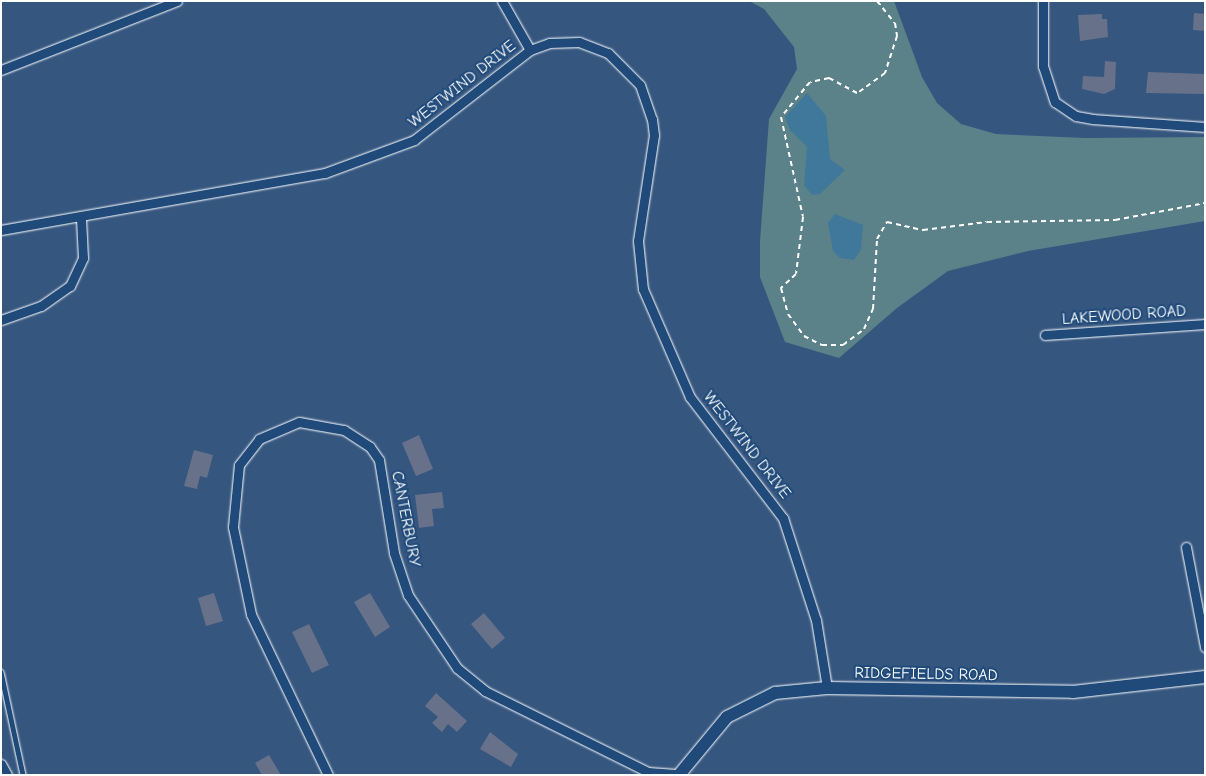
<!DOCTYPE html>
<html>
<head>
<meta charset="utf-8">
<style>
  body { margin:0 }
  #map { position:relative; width:1206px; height:776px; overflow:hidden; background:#35567f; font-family:"Comic Neue",sans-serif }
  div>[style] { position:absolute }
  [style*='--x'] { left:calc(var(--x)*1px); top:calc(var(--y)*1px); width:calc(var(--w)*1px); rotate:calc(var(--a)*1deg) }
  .green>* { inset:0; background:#5b8288 }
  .water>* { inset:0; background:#40789c }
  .building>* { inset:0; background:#68718a }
  .path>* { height:2px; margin-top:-1px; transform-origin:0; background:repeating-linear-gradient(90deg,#fff 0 5px,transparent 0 9px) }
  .roads { filter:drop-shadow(0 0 1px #fff) drop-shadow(0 0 1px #fff) }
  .lane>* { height:4.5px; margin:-2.25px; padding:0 2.25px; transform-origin:2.25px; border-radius:2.25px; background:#1f4a7a }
  .street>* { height:9px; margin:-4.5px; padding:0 4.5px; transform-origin:4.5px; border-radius:4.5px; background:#1f4a7a }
  .secondary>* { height:12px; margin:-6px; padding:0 6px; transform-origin:6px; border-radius:6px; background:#1f4a7a }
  span { translate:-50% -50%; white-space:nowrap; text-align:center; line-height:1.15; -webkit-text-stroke:4px #1f4a7a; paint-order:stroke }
  .street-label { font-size:16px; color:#fff }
  .frame { position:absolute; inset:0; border:2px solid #fff; pointer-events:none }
</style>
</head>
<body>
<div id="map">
  <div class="green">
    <i style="clip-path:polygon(749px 1px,894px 1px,922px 77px,937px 103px,961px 124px,996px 134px,1085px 138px,1205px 137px,1205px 221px,1028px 251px,948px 271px,897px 308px,839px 358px,785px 342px,760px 277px,760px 241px,769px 119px,797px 69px,794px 47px,764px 9px)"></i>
  </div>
  <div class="water">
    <i style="clip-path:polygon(807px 93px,826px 116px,830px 159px,845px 170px,820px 194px,812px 195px,804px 185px,807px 147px,790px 130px,785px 117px)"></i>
    <i style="clip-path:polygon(835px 214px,863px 225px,861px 250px,854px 260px,840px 258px,833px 251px,828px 223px)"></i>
  </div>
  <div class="building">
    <i style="clip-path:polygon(1194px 13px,1205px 14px,1205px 31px,1193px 30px)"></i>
    <i style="clip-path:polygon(1102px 14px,1102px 19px,1107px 19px,1108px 37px,1080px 41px,1078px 15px)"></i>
    <i style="clip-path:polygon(1105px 61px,1116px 62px,1115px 89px,1104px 94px,1082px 89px,1083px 76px,1104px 77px)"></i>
    <i style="clip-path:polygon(1148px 72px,1205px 74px,1205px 94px,1146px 93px)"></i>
    <i style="clip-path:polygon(419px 435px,433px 469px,416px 476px,402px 443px)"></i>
    <i style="clip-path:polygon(194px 450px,213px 455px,207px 478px,200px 476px,197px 489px,184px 486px)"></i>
    <i style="clip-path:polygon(442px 492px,444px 508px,432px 509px,434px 526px,419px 528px,415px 495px)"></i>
    <i style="clip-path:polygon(214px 593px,223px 621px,206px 626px,198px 598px)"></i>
    <i style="clip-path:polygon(370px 593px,390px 627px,375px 637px,354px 602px)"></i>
    <i style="clip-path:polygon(484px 613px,505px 638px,492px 649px,471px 624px)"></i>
    <i style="clip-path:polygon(309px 624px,329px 665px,312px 673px,292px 632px)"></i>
    <i style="clip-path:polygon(436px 693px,467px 721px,457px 732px,448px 724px,442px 732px,432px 723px,438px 717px,425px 706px)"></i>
    <i style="clip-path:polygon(490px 732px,518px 754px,511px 767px,480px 749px)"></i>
    <i style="clip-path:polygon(269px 755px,281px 775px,262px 775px,255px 763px)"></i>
  </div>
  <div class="path">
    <i style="--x:877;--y:1;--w:28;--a:51"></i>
    <i style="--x:895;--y:23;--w:13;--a:81"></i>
    <i style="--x:897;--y:36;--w:39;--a:108"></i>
    <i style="--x:885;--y:73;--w:34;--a:144"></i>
    <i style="--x:857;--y:93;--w:32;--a:-152"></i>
    <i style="--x:829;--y:78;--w:19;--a:168"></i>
    <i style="--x:810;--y:82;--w:45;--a:129.6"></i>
    <i style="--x:781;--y:117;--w:102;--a:77.6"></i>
    <i style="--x:803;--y:217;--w:57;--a:97"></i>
    <i style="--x:796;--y:274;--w:21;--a:137"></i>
    <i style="--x:781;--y:288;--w:27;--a:75"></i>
    <i style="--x:788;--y:314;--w:27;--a:54"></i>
    <i style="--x:804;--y:336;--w:20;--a:27"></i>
    <i style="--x:822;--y:345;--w:21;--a:0"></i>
    <i style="--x:843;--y:345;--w:26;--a:-37"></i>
    <i style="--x:864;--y:329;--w:22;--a:-66"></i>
    <i style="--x:873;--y:309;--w:70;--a:-86.7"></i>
    <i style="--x:877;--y:239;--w:20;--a:-60"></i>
    <i style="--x:887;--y:222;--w:37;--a:13"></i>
    <i style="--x:923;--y:230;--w:64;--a:-7.1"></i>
    <i style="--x:987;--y:222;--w:128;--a:-0.9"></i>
    <i style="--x:1115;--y:220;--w:92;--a:-10.7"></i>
  </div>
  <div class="roads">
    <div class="lane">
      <i style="--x:1;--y:672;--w:105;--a:77.9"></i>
    </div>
    <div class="street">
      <i style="--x:502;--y:1;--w:56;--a:60.3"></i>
      <i style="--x:1043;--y:1;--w:65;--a:90"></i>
      <i style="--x:1043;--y:66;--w:38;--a:72"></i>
      <i style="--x:1055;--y:102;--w:25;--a:34"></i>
      <i style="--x:1076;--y:116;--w:17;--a:10"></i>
      <i style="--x:1093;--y:119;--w:112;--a:4.1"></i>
      <i style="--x:1;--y:70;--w:189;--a:-21.4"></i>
      <i style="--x:1;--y:230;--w:329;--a:-10"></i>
      <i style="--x:325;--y:173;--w:95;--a:-20.3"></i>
      <i style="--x:414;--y:140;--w:147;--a:-37.8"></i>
      <i style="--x:530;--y:50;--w:20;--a:-20"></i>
      <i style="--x:549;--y:43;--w:30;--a:-2"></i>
      <i style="--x:579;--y:42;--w:31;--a:21"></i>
      <i style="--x:608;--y:53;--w:45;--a:45"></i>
      <i style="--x:640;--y:85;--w:36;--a:71"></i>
      <i style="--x:652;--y:119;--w:16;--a:83"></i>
      <i style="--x:654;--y:135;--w:107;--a:98.6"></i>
      <i style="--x:638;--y:241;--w:48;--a:84.1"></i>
      <i style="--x:643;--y:289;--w:118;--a:66.5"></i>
      <i style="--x:690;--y:397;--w:153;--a:52.5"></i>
      <i style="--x:783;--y:518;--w:107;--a:72.1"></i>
      <i style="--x:816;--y:620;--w:69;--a:80.8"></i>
      <i style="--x:1;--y:320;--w:42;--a:-19.3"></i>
      <i style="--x:41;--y:306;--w:35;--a:-35"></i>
      <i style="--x:70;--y:286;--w:31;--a:-65"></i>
      <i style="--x:83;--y:258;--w:40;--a:-92.9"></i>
      <i style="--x:1045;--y:335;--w:160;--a:-3.9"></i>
      <i style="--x:1186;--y:547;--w:102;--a:79.2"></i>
      <i style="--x:1;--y:764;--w:13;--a:61"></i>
      <i style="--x:328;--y:775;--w:178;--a:-115.6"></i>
      <i style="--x:251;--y:614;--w:89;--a:-101.7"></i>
      <i style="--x:233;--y:527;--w:62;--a:-84.5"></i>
      <i style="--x:239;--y:465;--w:33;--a:-52"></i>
      <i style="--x:259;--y:439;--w:43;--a:-23"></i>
      <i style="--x:299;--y:422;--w:46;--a:10.1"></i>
      <i style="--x:344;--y:430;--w:31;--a:33"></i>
      <i style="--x:370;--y:447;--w:16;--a:55"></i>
      <i style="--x:379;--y:460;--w:94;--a:80.8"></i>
      <i style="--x:394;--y:553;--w:44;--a:71.6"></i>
      <i style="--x:408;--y:595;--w:88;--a:56.1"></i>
      <i style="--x:457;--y:668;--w:36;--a:39"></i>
      <i style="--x:485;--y:691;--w:182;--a:26.4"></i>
      <i style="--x:648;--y:772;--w:31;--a:4"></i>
    </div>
    <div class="secondary">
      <i style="--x:679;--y:775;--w:75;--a:-50.4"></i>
      <i style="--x:727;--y:717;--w:54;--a:-26.6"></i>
      <i style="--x:775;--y:693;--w:52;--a:-5.5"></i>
      <i style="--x:827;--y:688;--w:246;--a:0.9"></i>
      <i style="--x:1073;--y:692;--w:133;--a:-6.5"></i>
    </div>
  </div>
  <div class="street-label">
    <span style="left:462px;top:84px;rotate:-38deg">WESTWIND DRIVE</span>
    <span style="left:1124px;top:315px;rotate:-4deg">LAKEWOOD ROAD</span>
    <span style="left:747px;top:445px;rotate:52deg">WESTWIND DRIVE</span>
    <span style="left:406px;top:519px;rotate:79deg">CANTERBURY</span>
    <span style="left:926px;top:674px;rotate:1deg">RIDGEFIELDS ROAD</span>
  </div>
  <div class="frame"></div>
</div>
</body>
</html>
